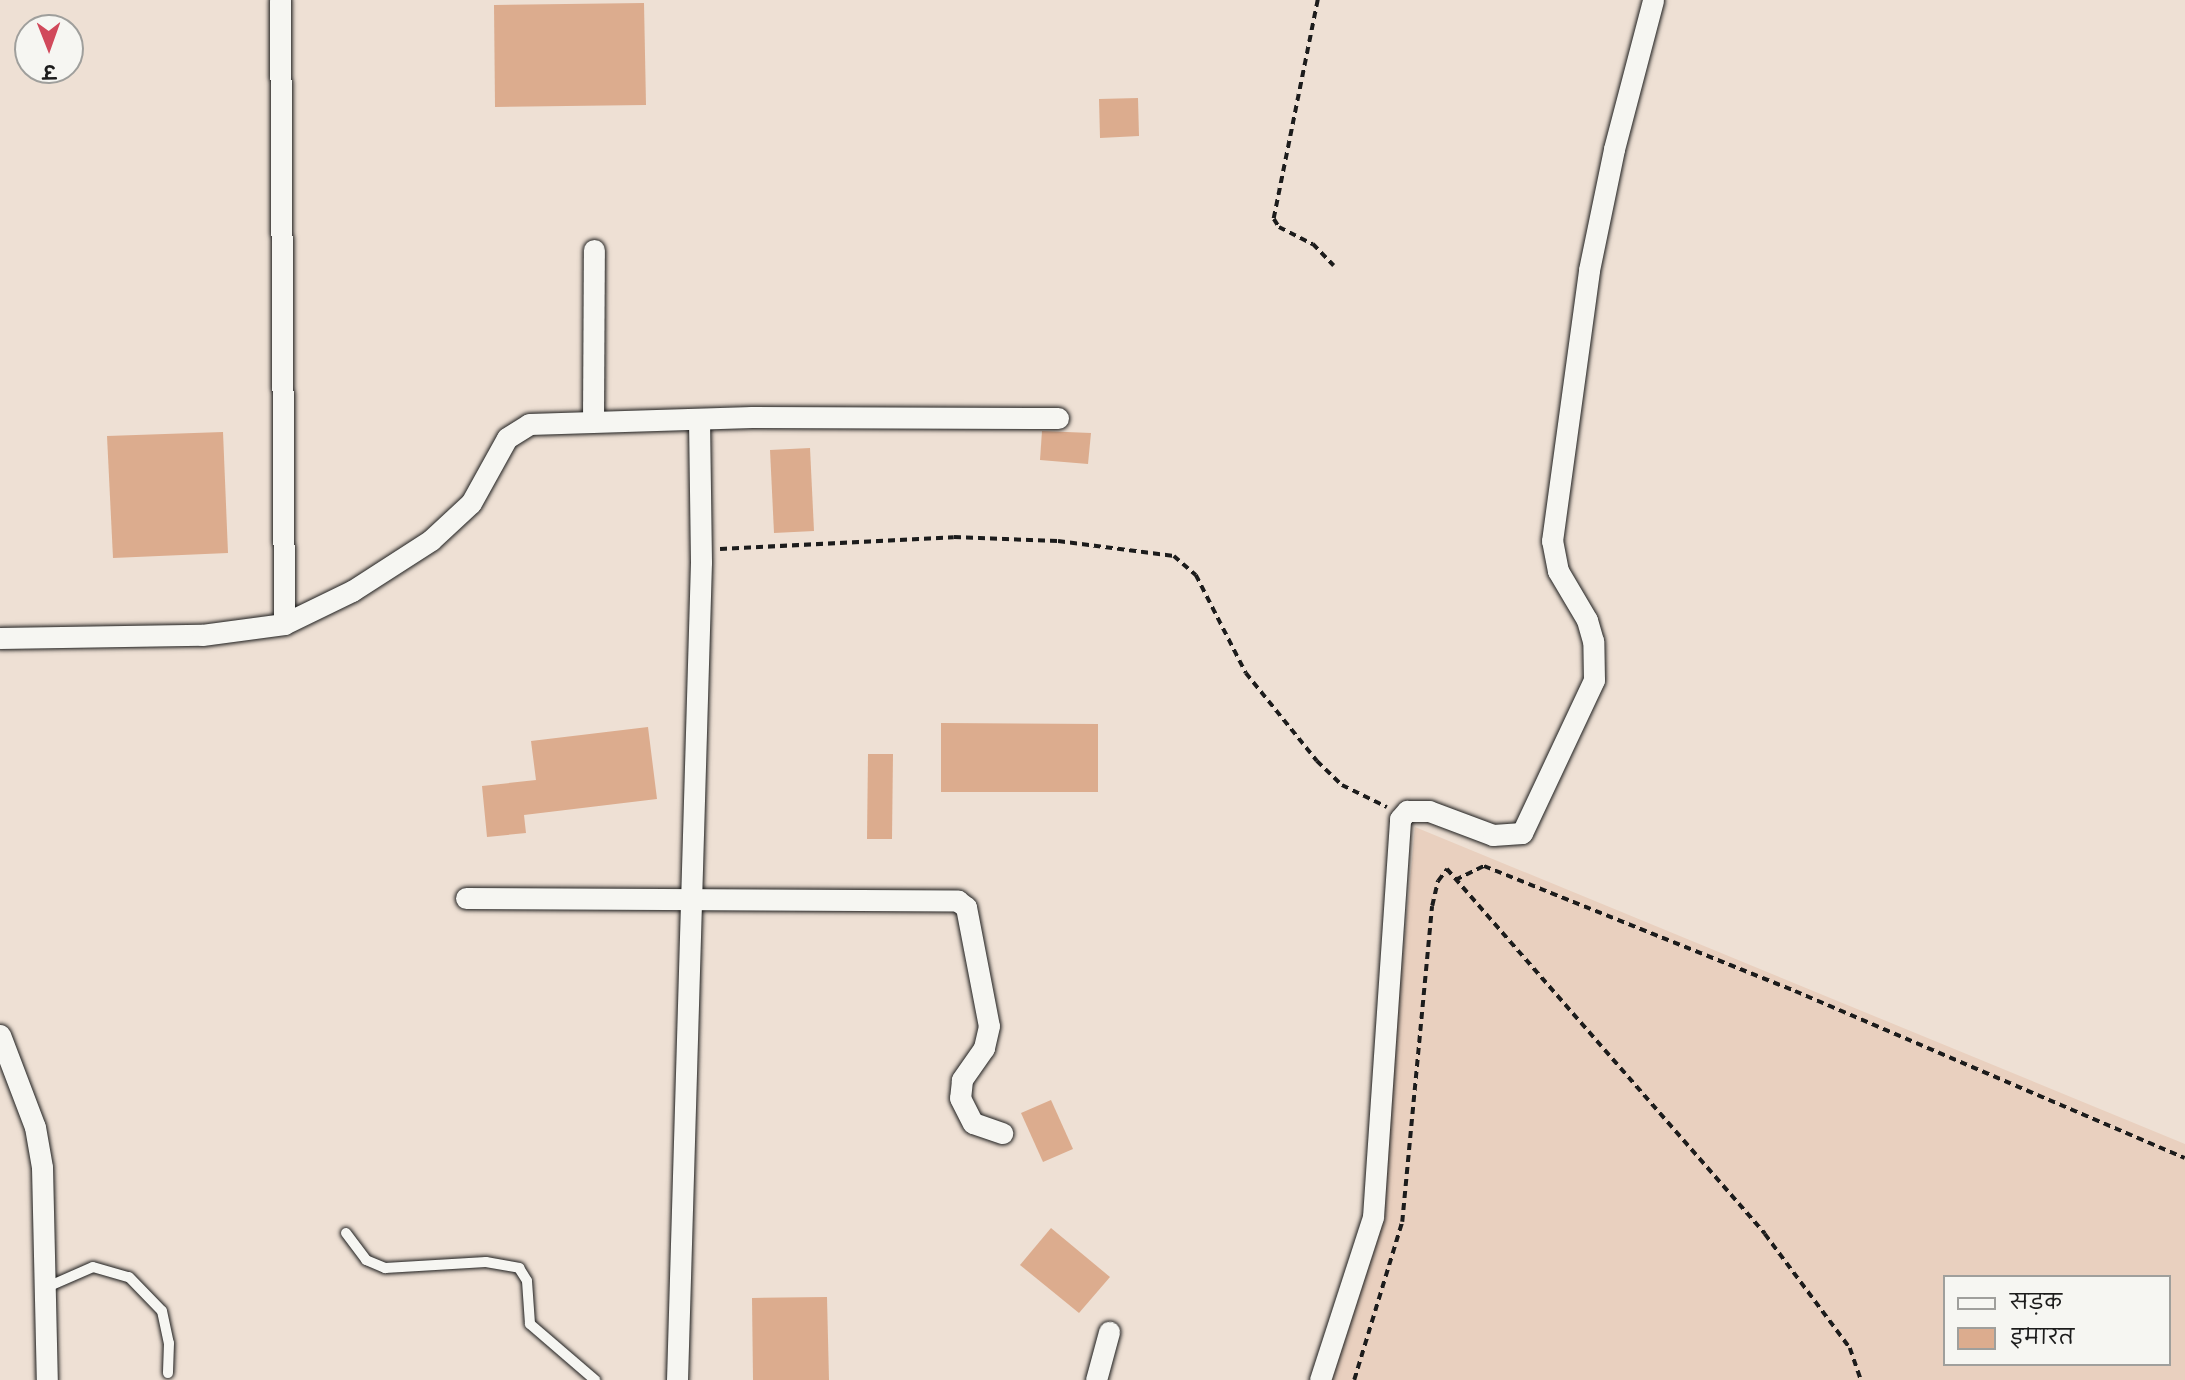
<!DOCTYPE html>
<html>
<head>
<meta charset="utf-8">
<style>
  body { margin:0 }
  #map { position:relative; width:2185px; height:1380px; overflow:hidden; background:#eee0d4; font-family:"Gochi Hand","Playpen Sans Deva",sans-serif }
  div>[style] { position:absolute }
  [style*='--x'] { left:calc(var(--x)*1px); top:calc(var(--y)*1px); width:calc(var(--w)*1px); rotate:calc(var(--a)*1deg) }
  .built>* { inset:0; background:#e9d0bf }
  .building>* { inset:0; background:#dcac8e }
  .path>* { height:3.5px; margin-top:-1.75px; transform-origin:0; background:repeating-linear-gradient(90deg,#1c1c1c 0 7px,transparent 0 12px) }
  .roads { filter:drop-shadow(0 0 2px #1c1c1c) drop-shadow(0 0 2px #1c1c1c) }
  .service>* { height:10px; margin:-5px; padding:0 5px; transform-origin:5px; border-radius:5px; background:#f6f6f2 }
  .minor>* { height:21px; margin:-10.5px; padding:0 10.5px; transform-origin:10.5px; border-radius:10.5px; background:#f6f6f2 }
  span { translate:-50% -50%; white-space:nowrap; text-align:center; line-height:1.15; -webkit-text-stroke:5px #f6f6f2; paint-order:stroke }
  .legend { position:absolute; left:1943px; top:1275px; width:228px; height:91px; box-sizing:border-box; background:#f6f6f2; border:2px solid #9f9f9c; margin:0; padding:9px 12px; list-style:none; font-size:21px; color:#1c1c1c }
  .legend li { display:flex; align-items:center; gap:14px; height:35px }
  .legend b { width:35px; border:2px solid #9f9f9c }
  .north { position:absolute; left:14px; top:14px; width:70px; height:70px; box-sizing:border-box; background:#f6f6f2; border:2px solid #9f9f9c; border-radius:50%; rotate:179deg; font-size:19px; font-weight:700; line-height:28px; text-align:center; color:#1c1c1c }
  .north::after { content:''; display:block; margin:auto; width:24px; height:32px; background:#d1495b; clip-path:polygon(50% 0,100% 100%,50% 72%,0 100%) }
</style>
</head>
<body>
<div id="map">
  <div class="built">
    <i style="clip-path:polygon(evenodd,1415px 827px,2185px 1144px,2185px 1380px,1326px 1380px,1377px 1229px,1415px 827px,1945px 1277px,2169px 1277px,2169px 1364px,1945px 1364px,1945px 1277px)"></i>
  </div>
  <div class="building">
    <i style="clip-path:polygon(644px 3px,646px 105px,495px 107px,494px 5px)"></i>
    <i style="clip-path:polygon(1138px 98px,1139px 136px,1100px 138px,1099px 99px)"></i>
    <i style="clip-path:polygon(1042px 431px,1091px 433px,1088px 464px,1040px 460px)"></i>
    <i style="clip-path:polygon(223px 432px,228px 553px,113px 558px,107px 436px)"></i>
    <i style="clip-path:polygon(810px 448px,814px 531px,774px 533px,770px 450px)"></i>
    <i style="clip-path:polygon(941px 723px,1098px 724px,1098px 792px,941px 792px)"></i>
    <i style="clip-path:polygon(648px 727px,657px 799px,524px 815px,526px 833px,487px 837px,482px 786px,536px 780px,531px 741px)"></i>
    <i style="clip-path:polygon(868px 754px,893px 754px,892px 839px,867px 839px)"></i>
    <i style="clip-path:polygon(1051px 1100px,1073px 1149px,1043px 1162px,1021px 1113px)"></i>
    <i style="clip-path:polygon(1051px 1228px,1110px 1277px,1079px 1313px,1020px 1265px)"></i>
    <i style="clip-path:polygon(827px 1297px,829px 1380px,753px 1380px,752px 1298px)"></i>
  </div>
  <div class="path">
    <i style="--x:1318;--y:0;--w:223;--a:101.4"></i>
    <i style="--x:1274;--y:219;--w:9;--a:58"></i>
    <i style="--x:1279;--y:227;--w:38;--a:27"></i>
    <i style="--x:1313;--y:244;--w:30;--a:46"></i>
    <i style="--x:720;--y:549;--w:234;--a:-2.9"></i>
    <i style="--x:954;--y:537;--w:104;--a:2.2"></i>
    <i style="--x:1058;--y:541;--w:117;--a:7.4"></i>
    <i style="--x:1174;--y:556;--w:29;--a:41"></i>
    <i style="--x:1196;--y:575;--w:110;--a:63"></i>
    <i style="--x:1246;--y:673;--w:113;--a:51.1"></i>
    <i style="--x:1317;--y:761;--w:35;--a:44"></i>
    <i style="--x:1342;--y:785;--w:50;--a:26.1"></i>
    <i style="--x:1455;--y:880;--w:32;--a:-26"></i>
    <i style="--x:1484;--y:866;--w:335;--a:21.9"></i>
    <i style="--x:1795;--y:991;--w:424;--a:23.2"></i>
    <i style="--x:1354;--y:1380;--w:165;--a:-73.1"></i>
    <i style="--x:1402;--y:1222;--w:317;--a:-84.6"></i>
    <i style="--x:1432;--y:906;--w:26;--a:-77"></i>
    <i style="--x:1438;--y:881;--w:15;--a:-53"></i>
    <i style="--x:1447;--y:869;--w:484;--a:48.9"></i>
    <i style="--x:1765;--y:1234;--w:142;--a:53.3"></i>
    <i style="--x:1850;--y:1348;--w:34;--a:71"></i>
  </div>
  <div class="roads">
    <div class="service">
      <i style="--x:346;--y:1233;--w:34;--a:53"></i>
      <i style="--x:366;--y:1260;--w:21;--a:23"></i>
      <i style="--x:385;--y:1268;--w:101;--a:-3.4"></i>
      <i style="--x:486;--y:1262;--w:34;--a:10"></i>
      <i style="--x:519;--y:1268;--w:15;--a:58"></i>
      <i style="--x:527;--y:1281;--w:43;--a:86"></i>
      <i style="--x:530;--y:1324;--w:86;--a:40.7"></i>
      <i style="--x:45;--y:1288;--w:52;--a:-23.6"></i>
      <i style="--x:93;--y:1267;--w:37;--a:16"></i>
      <i style="--x:129;--y:1277;--w:47;--a:45.9"></i>
      <i style="--x:162;--y:1311;--w:33;--a:78"></i>
      <i style="--x:169;--y:1343;--w:30;--a:92"></i>
    </div>
    <div class="minor">
      <i style="--x:280;--y:0;--w:624;--a:89.63"></i>
      <i style="--x:593;--y:420;--w:170;--a:-89.7"></i>
      <i style="--x:0;--y:638;--w:202;--a:-0.9"></i>
      <i style="--x:202;--y:635;--w:83;--a:-7.6"></i>
      <i style="--x:284;--y:624;--w:76;--a:-25.9"></i>
      <i style="--x:352;--y:591;--w:94;--a:-32.8"></i>
      <i style="--x:431;--y:540;--w:54;--a:-42.8"></i>
      <i style="--x:471;--y:503;--w:74;--a:-61"></i>
      <i style="--x:507;--y:438;--w:26;--a:-32"></i>
      <i style="--x:529;--y:424;--w:223;--a:-1.8"></i>
      <i style="--x:752;--y:417;--w:306;--a:0.2"></i>
      <i style="--x:466;--y:898;--w:492;--a:0.3"></i>
      <i style="--x:958;--y:901;--w:10;--a:37"></i>
      <i style="--x:966;--y:907;--w:121;--a:79.1"></i>
      <i style="--x:989;--y:1026;--w:23;--a:103"></i>
      <i style="--x:984;--y:1048;--w:39;--a:125"></i>
      <i style="--x:962;--y:1080;--w:18;--a:96"></i>
      <i style="--x:960;--y:1098;--w:28;--a:63"></i>
      <i style="--x:973;--y:1123;--w:31;--a:19"></i>
      <i style="--x:0;--y:1035;--w:98;--a:69.2"></i>
      <i style="--x:35;--y:1127;--w:41;--a:80.1"></i>
      <i style="--x:42;--y:1167;--w:213;--a:88.7"></i>
      <i style="--x:677;--y:1380;--w:818;--a:-88.32"></i>
      <i style="--x:701;--y:562;--w:143;--a:-90.8"></i>
      <i style="--x:1096;--y:1380;--w:50;--a:-74.8"></i>
      <i style="--x:1320;--y:1380;--w:171;--a:-72"></i>
      <i style="--x:1373;--y:1217;--w:399;--a:-86.1"></i>
      <i style="--x:1400;--y:819;--w:11;--a:-49"></i>
      <i style="--x:1407;--y:811;--w:22;--a:0"></i>
      <i style="--x:1429;--y:811;--w:68;--a:20.6"></i>
      <i style="--x:1493;--y:835;--w:29;--a:-4"></i>
      <i style="--x:1522;--y:833;--w:169;--a:-64.8"></i>
      <i style="--x:1594;--y:680;--w:39;--a:-91"></i>
      <i style="--x:1593;--y:641;--w:22;--a:-106"></i>
      <i style="--x:1587;--y:620;--w:57;--a:-120.6"></i>
      <i style="--x:1558;--y:571;--w:31;--a:-101"></i>
      <i style="--x:1552;--y:541;--w:274;--a:-82.2"></i>
      <i style="--x:1589;--y:270;--w:124;--a:-78.3"></i>
      <i style="--x:1614;--y:149;--w:154;--a:-75.3"></i>
    </div>
  </div>
  <ul class="legend">
  <li><b style="height:9px;background:#f6f6f2"></b>सड़क</li>
  <li><b style="height:19px;background:#dcac8e"></b>इमारत</li>
  </ul>
  <div class="north">उ</div>
</div>
</body>
</html>
